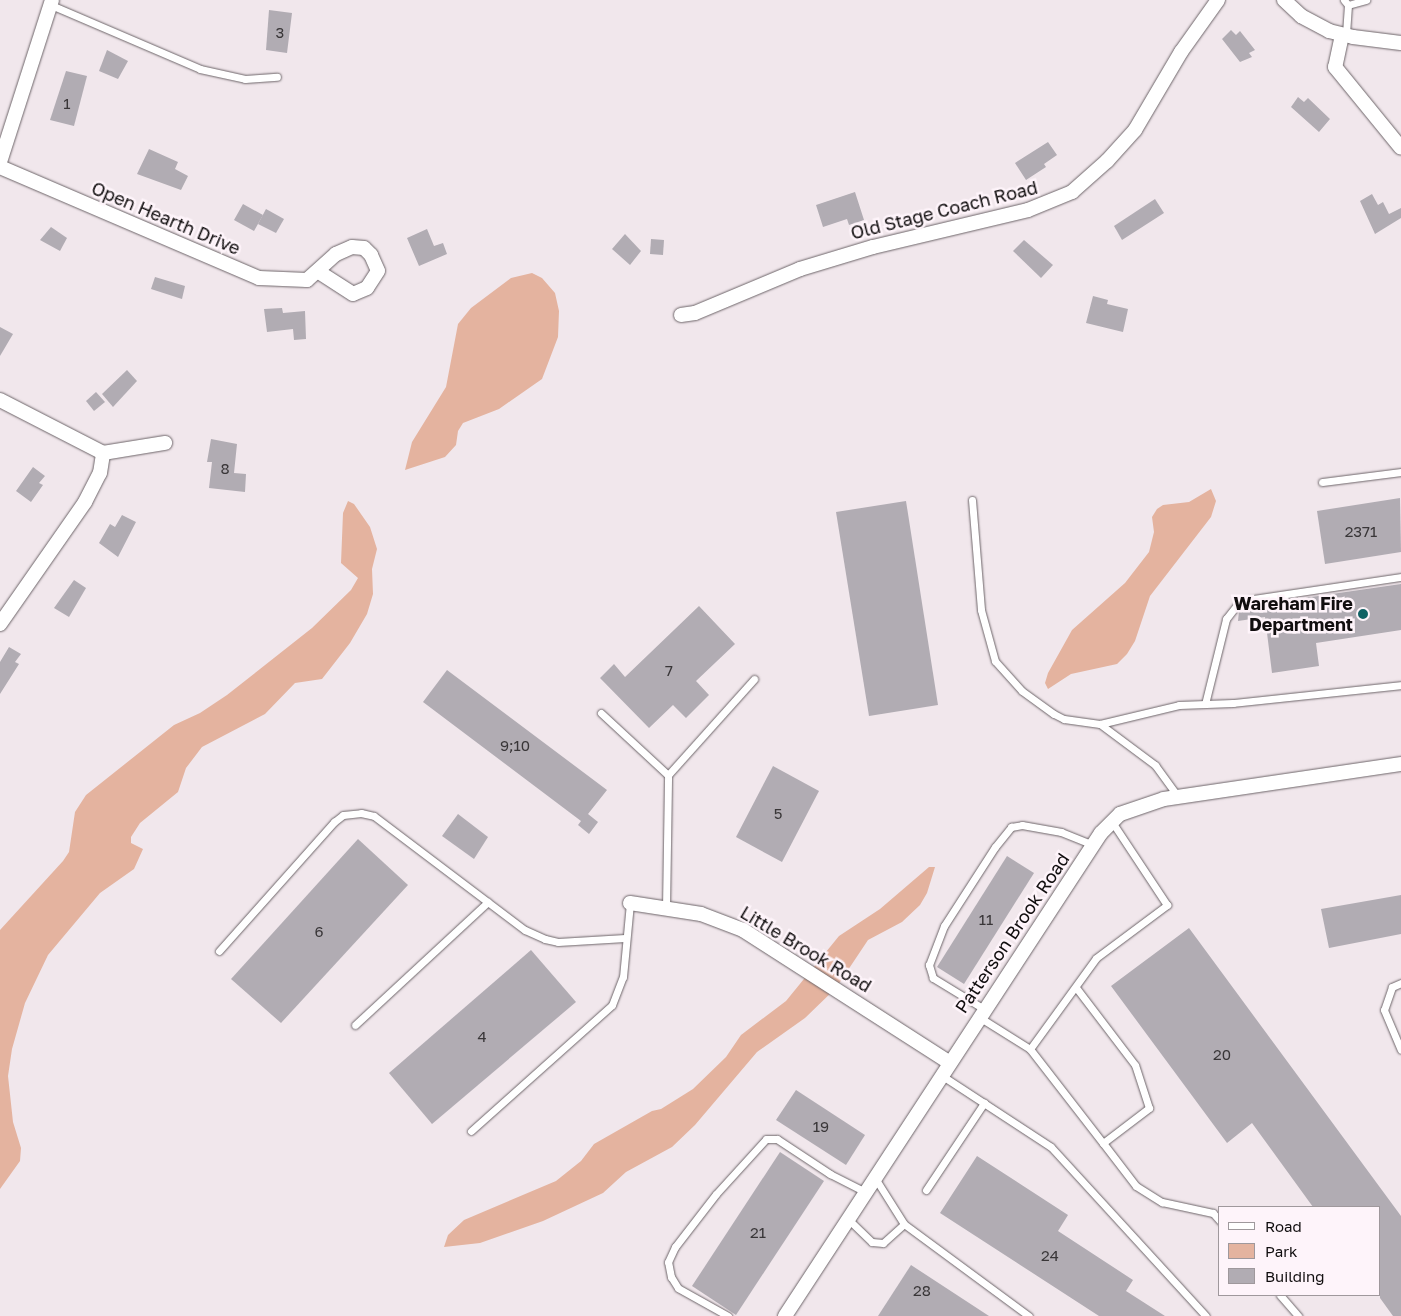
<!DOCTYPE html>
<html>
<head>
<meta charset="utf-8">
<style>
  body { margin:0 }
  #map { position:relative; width:1401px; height:1316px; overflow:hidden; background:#f1e7ec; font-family:"Golos Text",sans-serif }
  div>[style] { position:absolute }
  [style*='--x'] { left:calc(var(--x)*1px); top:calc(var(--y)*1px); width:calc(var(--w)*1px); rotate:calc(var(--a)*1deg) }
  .green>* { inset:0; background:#e4b39f }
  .building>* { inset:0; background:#b1acb3 }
  .roads { filter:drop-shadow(0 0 1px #6d6569) drop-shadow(0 0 1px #6d6569) }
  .service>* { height:7px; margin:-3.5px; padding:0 3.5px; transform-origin:3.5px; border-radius:3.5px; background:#fff }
  .minor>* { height:14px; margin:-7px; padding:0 7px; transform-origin:7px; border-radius:7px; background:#fff }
  .dots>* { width:14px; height:14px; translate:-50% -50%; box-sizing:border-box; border:2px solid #fef4fa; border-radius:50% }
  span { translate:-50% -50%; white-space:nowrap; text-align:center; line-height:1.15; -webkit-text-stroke:5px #fef4fa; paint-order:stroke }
  .number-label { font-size:15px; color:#393638 }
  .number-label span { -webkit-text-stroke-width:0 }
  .street-label { font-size:18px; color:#110e0f }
  .poi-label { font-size:18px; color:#110e0f; font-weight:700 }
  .right { translate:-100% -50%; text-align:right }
  .legend { position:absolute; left:1218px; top:1206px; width:162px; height:90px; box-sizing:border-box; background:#fef4fa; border:1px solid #9f989c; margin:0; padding:6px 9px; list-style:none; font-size:15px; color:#110e0f }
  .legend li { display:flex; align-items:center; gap:10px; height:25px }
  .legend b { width:25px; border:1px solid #9f989c }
</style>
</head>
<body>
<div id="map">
  <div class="green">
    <i style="clip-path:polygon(532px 273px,542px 278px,555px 293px,559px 311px,558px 337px,542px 379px,499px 409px,463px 423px,458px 431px,456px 445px,445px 457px,405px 470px,412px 442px,446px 387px,458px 324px,471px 308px,511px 278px)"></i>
    <i style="clip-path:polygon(1211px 489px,1216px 501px,1211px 517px,1150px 596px,1135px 641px,1127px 654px,1117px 664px,1071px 674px,1048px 689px,1045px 683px,1048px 673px,1072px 630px,1125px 583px,1149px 552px,1154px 532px,1152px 517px,1157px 509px,1163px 505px,1189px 502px)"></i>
    <i style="clip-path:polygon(348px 501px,354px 504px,370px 527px,377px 549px,372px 569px,373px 594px,367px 614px,350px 643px,322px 679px,295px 683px,265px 714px,202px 747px,186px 768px,178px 792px,140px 823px,131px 837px,131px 843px,143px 849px,134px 869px,100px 893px,48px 955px,25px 1003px,12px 1049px,8px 1076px,13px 1122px,21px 1148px,20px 1161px,0 1189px,0 930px,63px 861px,69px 852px,75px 812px,86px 795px,174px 725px,200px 713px,227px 695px,312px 628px,351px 590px,358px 578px,341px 563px,343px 513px)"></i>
    <i style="clip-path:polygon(929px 867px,935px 867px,927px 893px,920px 905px,902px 922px,868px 940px,836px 988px,805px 1018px,757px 1052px,695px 1125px,672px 1147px,626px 1172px,603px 1193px,543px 1221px,480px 1243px,444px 1247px,448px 1235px,464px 1220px,556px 1181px,581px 1161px,594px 1144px,652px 1111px,661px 1109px,693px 1089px,726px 1057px,741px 1035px,786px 1001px,839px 936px,880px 909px)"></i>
  </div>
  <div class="building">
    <i style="clip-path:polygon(269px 10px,292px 13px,287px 53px,266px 50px)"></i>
    <i style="clip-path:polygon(1231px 30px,1236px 35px,1240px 31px,1255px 50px,1249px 53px,1252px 57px,1240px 62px,1222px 39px)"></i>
    <i style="clip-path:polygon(107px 50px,128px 61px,118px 79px,99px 71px)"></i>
    <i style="clip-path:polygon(66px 71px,87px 76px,74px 126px,50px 120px)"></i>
    <i style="clip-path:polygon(1298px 97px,1304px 102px,1308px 98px,1330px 119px,1319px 132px,1291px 107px)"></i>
    <i style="clip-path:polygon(1048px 142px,1057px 155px,1044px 164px,1046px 167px,1026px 180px,1015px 163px)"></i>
    <i style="clip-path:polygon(149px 149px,178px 162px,175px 169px,188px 176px,181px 190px,137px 174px)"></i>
    <i style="clip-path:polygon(855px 192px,864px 220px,849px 225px,847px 219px,823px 227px,816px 205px)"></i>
    <i style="clip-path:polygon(1372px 194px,1378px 205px,1383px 202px,1389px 214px,1401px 208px,1401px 218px,1375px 234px,1360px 201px)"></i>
    <i style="clip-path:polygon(1155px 199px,1164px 213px,1122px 240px,1114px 226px)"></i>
    <i style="clip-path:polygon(243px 204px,263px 215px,254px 231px,234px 220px)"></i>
    <i style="clip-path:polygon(266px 209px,284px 219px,276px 233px,258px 224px)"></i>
    <i style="clip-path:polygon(51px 227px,67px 238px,60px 251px,40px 240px)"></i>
    <i style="clip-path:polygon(427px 229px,434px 246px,443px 243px,447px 254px,419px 266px,407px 238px)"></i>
    <i style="clip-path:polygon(625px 234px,641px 251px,630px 265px,612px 249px)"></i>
    <i style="clip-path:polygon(651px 239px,664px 240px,663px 255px,650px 254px)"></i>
    <i style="clip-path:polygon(1024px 240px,1053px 265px,1041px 278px,1013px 251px)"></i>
    <i style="clip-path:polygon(155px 277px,185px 286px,182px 299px,151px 289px)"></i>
    <i style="clip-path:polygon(1093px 296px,1108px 300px,1107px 304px,1128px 309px,1123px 332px,1086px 323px)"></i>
    <i style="clip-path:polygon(282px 308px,283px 313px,305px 311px,306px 339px,294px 340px,293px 329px,267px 332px,264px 309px)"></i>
    <i style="clip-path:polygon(0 327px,13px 334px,0 356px)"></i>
    <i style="clip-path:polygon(127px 370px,137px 381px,113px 407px,102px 394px)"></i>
    <i style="clip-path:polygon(96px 392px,105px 402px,94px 411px,86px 401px)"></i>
    <i style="clip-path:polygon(211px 439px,237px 444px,234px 473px,246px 474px,245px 492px,209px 488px,212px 462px,207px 462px)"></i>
    <i style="clip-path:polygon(33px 467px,45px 476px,39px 483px,43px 485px,31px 502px,16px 491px)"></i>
    <i style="clip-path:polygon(1400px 498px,1401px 552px,1325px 564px,1317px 511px)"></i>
    <i style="clip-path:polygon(906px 501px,938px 705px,869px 716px,836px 512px)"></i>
    <i style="clip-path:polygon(122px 515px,136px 522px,118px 557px,99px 543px,110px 524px,115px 527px)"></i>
    <i style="clip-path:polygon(74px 580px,86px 588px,69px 617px,54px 608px)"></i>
    <i style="clip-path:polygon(1401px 584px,1401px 630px,1316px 643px,1319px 666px,1272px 673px,1265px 617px,1238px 621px,1239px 611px,1263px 604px)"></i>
    <i style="clip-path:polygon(699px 606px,735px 644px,696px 681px,709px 695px,686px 718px,673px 705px,649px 728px,600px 678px,614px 664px,625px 677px)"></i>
    <i style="clip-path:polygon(9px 647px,21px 654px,15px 662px,19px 664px,0 694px,0 662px)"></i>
    <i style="clip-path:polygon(447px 670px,607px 790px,588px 814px,598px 822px,589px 834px,578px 825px,581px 821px,423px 702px)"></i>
    <i style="clip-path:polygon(773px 766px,819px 791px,782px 862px,736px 837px)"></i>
    <i style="clip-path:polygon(458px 814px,488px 837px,474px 859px,442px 836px)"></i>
    <i style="clip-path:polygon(358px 839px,408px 885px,281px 1023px,231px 979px)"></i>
    <i style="clip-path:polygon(1007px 856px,1034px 873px,964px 984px,937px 967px)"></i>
    <i style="clip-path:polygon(1401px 895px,1401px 934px,1329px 948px,1321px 909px)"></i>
    <i style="clip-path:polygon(1189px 928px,1401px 1216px,1401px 1316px,1393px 1316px,1380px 1298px,1380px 1207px,1313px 1207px,1252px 1123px,1227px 1143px,1111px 986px)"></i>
    <i style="clip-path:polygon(531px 950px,576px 1002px,432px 1124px,389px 1073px)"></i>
    <i style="clip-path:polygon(796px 1090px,865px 1135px,846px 1165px,776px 1120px)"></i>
    <i style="clip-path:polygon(780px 1152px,824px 1181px,736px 1315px,692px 1286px)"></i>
    <i style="clip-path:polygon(977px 1156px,1068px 1215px,1058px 1231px,1133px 1280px,1126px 1291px,1165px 1316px,1099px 1316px,940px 1213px)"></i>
    <i style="clip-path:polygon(911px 1265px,989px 1316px,878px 1316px)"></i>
  </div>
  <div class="roads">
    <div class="service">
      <i style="--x:1344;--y:0;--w:6;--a:51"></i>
      <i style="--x:1348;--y:5;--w:30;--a:94"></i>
      <i style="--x:51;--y:5;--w:162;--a:23.2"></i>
      <i style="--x:200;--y:69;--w:46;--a:12.5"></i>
      <i style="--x:245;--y:79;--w:32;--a:-4"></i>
      <i style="--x:1348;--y:5;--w:19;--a:-16"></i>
      <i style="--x:1322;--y:482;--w:80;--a:-7.2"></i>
      <i style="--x:972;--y:500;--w:110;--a:85.3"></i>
      <i style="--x:981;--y:610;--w:53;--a:74.6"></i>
      <i style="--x:995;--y:661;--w:40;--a:48"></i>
      <i style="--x:1022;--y:691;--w:39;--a:36"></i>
      <i style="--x:1054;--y:714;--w:11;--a:27"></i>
      <i style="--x:1064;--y:719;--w:36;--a:8"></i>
      <i style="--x:1100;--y:724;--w:69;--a:36.7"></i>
      <i style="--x:1155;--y:765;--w:39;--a:54"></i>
      <i style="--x:1205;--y:704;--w:88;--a:-76.1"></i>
      <i style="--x:1226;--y:619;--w:23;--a:-52"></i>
      <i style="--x:1240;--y:601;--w:163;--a:-8.5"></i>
      <i style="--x:601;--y:713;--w:91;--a:42.8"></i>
      <i style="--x:1100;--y:724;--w:81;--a:-13.5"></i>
      <i style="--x:1179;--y:705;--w:54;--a:-2.1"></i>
      <i style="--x:1233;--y:703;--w:169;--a:-6.1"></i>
      <i style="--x:666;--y:908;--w:133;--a:-89.1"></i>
      <i style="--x:668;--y:775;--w:129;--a:-48.1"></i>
      <i style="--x:219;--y:951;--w:173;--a:-48.3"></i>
      <i style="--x:334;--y:822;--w:11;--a:-38"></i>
      <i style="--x:343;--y:815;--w:18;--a:-6"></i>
      <i style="--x:361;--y:813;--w:13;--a:13"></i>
      <i style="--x:374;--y:816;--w:189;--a:37.1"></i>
      <i style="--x:525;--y:930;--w:22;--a:24"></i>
      <i style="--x:545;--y:939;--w:13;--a:13"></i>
      <i style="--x:558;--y:942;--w:67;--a:-3.4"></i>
      <i style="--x:1401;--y:983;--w:10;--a:156"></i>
      <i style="--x:1392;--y:987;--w:24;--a:109"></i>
      <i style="--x:1384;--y:1010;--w:43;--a:67"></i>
      <i style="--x:984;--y:1009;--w:60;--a:-148.7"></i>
      <i style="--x:933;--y:978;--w:14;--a:-107"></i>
      <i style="--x:929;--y:965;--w:42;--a:-69"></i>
      <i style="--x:944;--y:926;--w:94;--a:-57.2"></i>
      <i style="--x:995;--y:847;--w:26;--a:-51"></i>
      <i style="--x:1011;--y:827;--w:11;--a:-10"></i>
      <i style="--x:1022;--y:825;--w:40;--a:10"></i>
      <i style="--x:1061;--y:832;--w:35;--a:22"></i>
      <i style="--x:979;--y:1017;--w:60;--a:32.1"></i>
      <i style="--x:1030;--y:1049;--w:112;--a:-54"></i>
      <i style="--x:1096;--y:958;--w:89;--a:-36.7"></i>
      <i style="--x:1167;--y:905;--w:100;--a:-123.5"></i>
      <i style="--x:355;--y:1025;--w:181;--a:-42.8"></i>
      <i style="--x:1030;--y:1049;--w:119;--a:52.2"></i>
      <i style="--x:1103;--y:1143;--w:58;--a:-37.3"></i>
      <i style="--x:1149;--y:1108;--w:45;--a:-108"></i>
      <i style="--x:1135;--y:1065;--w:96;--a:-127.3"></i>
      <i style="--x:941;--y:1075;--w:131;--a:33.2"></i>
      <i style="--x:1051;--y:1147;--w:229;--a:47.5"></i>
      <i style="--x:471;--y:1131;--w:189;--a:-41.8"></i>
      <i style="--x:612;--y:1005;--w:30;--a:-69"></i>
      <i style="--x:623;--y:977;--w:74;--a:-84.6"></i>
      <i style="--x:1103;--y:1143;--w:54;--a:52.5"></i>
      <i style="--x:1136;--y:1186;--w:31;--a:32"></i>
      <i style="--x:1162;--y:1202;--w:52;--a:12.2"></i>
      <i style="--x:1213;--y:1213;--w:11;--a:49"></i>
      <i style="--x:875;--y:1178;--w:54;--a:57.8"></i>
      <i style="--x:904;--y:1224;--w:155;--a:36.4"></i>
      <i style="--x:926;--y:1190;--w:105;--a:-56.3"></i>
      <i style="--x:848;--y:1219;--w:33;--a:44"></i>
      <i style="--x:872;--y:1242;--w:11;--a:5"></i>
      <i style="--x:883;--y:1243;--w:28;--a:-42"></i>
      <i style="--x:1280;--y:1295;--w:28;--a:49"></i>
      <i style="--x:728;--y:1316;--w:57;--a:-150.8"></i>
      <i style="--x:678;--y:1288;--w:13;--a:-122"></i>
      <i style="--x:671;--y:1277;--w:15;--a:-101"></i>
      <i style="--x:668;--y:1262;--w:17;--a:-65"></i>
      <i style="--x:675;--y:1247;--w:67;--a:-52.3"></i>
      <i style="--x:716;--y:1194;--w:74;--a:-47.7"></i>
      <i style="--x:766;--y:1139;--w:11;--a:0"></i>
      <i style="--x:777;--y:1139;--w:64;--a:33.4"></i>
      <i style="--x:830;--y:1174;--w:39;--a:27"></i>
    </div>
    <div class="minor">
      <i style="--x:1284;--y:0;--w:23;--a:43"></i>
      <i style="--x:1301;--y:16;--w:32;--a:28"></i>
      <i style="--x:1329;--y:31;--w:25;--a:14"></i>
      <i style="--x:1353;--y:37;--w:48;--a:7.1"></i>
      <i style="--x:1342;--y:35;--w:33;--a:102"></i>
      <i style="--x:1335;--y:67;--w:104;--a:50.8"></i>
      <i style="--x:0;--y:162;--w:170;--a:-72.2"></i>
      <i style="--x:0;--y:167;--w:282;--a:23.2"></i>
      <i style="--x:259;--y:278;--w:48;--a:2.4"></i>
      <i style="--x:307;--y:280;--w:39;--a:-42"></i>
      <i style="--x:336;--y:254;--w:17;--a:-24"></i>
      <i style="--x:352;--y:247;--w:12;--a:5"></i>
      <i style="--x:364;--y:248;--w:10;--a:45"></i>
      <i style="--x:371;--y:255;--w:17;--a:66"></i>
      <i style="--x:378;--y:271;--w:20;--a:123"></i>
      <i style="--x:367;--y:288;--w:15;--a:157"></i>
      <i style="--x:353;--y:294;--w:40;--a:-147.1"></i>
      <i style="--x:681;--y:315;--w:14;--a:-8"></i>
      <i style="--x:695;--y:313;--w:114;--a:-22.7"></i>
      <i style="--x:800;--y:269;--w:76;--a:-16.8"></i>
      <i style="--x:873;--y:247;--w:159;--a:-13.4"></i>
      <i style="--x:1028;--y:210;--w:48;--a:-22.2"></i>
      <i style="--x:1072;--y:192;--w:47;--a:-41.5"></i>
      <i style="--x:1107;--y:161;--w:42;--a:-47.9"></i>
      <i style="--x:1135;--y:130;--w:91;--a:-59.5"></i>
      <i style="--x:1181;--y:52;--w:64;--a:-54.6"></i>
      <i style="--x:0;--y:400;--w:116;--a:27.2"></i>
      <i style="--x:103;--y:453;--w:63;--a:-9.2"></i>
      <i style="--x:0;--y:624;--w:149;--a:-55.1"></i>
      <i style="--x:85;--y:502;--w:33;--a:-63"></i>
      <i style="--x:100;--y:473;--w:20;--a:-81"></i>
      <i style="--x:630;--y:903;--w:72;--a:8.8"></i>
      <i style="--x:701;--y:914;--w:45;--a:20.9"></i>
      <i style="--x:743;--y:930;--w:245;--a:32.7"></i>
      <i style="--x:785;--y:1316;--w:577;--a:-56.81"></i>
      <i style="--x:1101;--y:833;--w:27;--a:-45"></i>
      <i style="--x:1120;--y:814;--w:46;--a:-18.8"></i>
      <i style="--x:1164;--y:799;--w:240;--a:-8.4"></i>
    </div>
  </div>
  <div class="dots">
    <i style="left:1363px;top:614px;background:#106264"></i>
  </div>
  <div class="number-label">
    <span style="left:280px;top:33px">3</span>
    <span style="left:67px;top:104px">1</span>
    <span style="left:225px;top:469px">8</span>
    <span style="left:1361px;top:532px">2371</span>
    <span style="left:669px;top:671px">7</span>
    <span style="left:515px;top:746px">9;10</span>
    <span style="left:778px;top:814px">5</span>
    <span style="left:986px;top:920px">11</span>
    <span style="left:319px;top:932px">6</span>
    <span style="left:482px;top:1037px">4</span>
    <span style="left:1222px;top:1055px">20</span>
    <span style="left:821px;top:1127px">19</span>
    <span style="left:758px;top:1233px">21</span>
    <span style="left:1050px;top:1256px">24</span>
    <span style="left:922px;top:1291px">28</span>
  </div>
  <div class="street-label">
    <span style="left:944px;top:210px;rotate:-14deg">Old Stage Coach Road</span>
    <span style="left:166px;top:218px;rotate:23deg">Open Hearth Drive</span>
    <span style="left:1012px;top:933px;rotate:-56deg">Patterson Brook Road</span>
    <span style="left:806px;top:949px;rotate:31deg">Little Brook Road</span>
  </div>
  <div class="poi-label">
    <span class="right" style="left:1353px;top:614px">Wareham Fire<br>Department</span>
  </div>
  <ul class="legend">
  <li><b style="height:6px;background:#fff"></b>Road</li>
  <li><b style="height:14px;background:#e4b39f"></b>Park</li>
  <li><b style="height:14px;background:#b1acb3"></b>Building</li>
  </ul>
</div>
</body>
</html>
